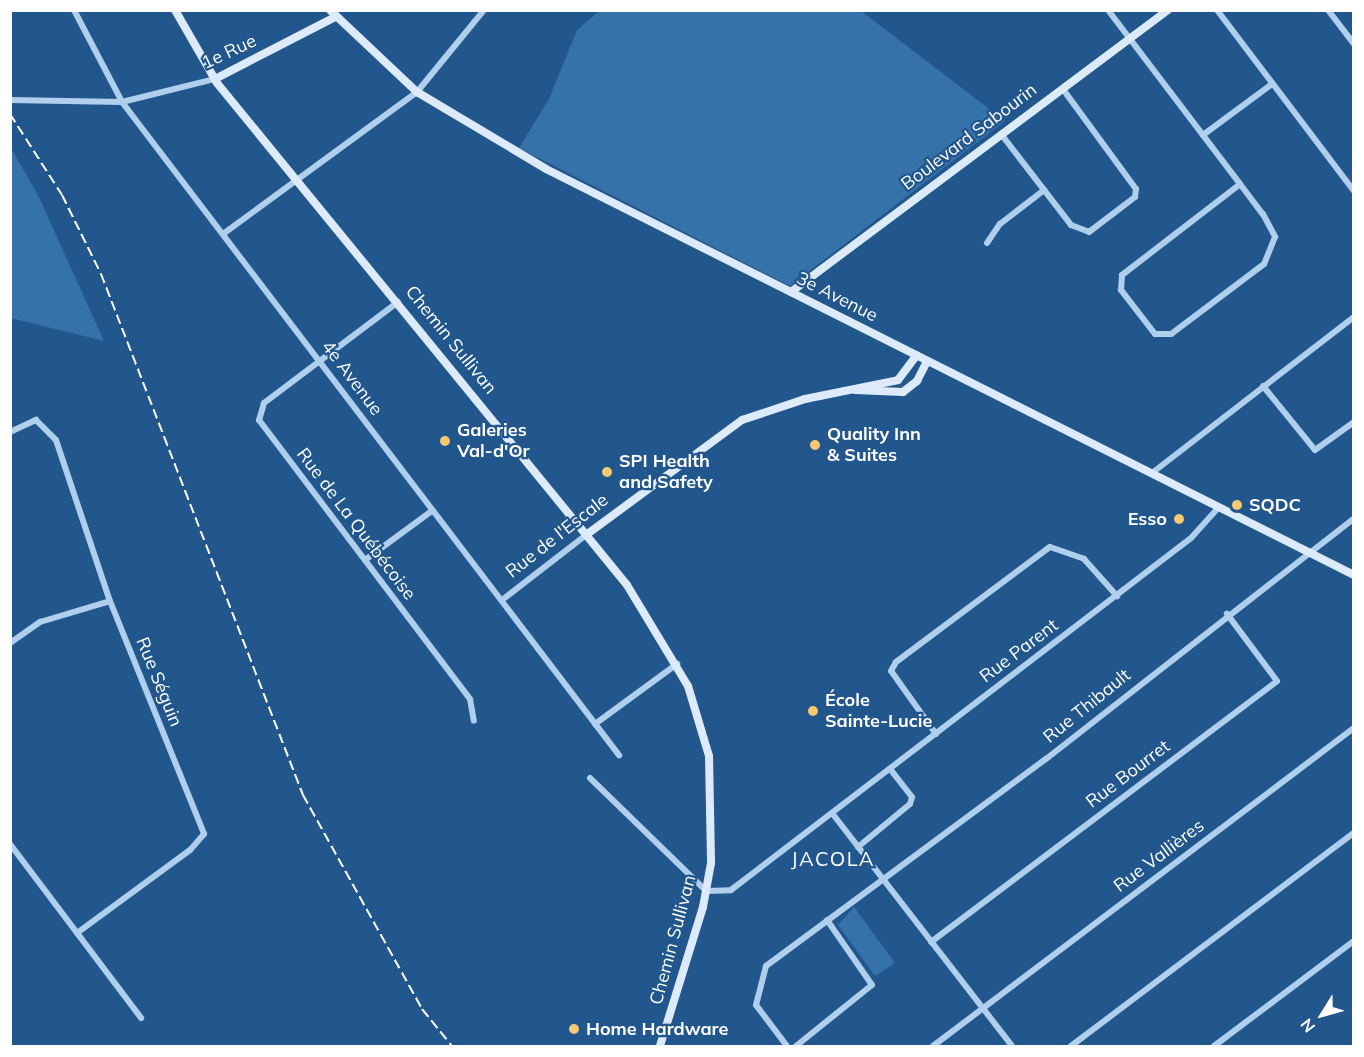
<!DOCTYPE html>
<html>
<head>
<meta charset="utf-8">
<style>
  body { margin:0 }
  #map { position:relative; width:1364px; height:1057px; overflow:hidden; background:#22578d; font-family:Mulish,sans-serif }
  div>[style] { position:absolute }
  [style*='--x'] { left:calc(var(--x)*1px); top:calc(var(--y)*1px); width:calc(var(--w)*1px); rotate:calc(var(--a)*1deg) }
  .green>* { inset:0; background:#3572aa }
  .street>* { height:6px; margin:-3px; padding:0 3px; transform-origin:3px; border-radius:3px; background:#b0cfec }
  .secondary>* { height:8px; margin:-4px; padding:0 4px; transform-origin:4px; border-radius:4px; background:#dceaf9 }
  .rail>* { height:2px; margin-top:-1px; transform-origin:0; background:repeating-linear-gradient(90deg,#fff 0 10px,transparent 0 14.5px) }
  .dots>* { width:16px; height:16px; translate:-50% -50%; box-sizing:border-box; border:3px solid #22578d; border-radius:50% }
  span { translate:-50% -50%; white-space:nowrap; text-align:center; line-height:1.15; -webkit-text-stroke:4.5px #22578d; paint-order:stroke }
  .street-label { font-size:18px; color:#fff }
  .poi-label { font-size:18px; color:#fff; font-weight:700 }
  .left { translate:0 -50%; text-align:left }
  .right { translate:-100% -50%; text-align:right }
  .neighbourhood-label { font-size:20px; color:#fff; letter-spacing:1.5px }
  .frame { position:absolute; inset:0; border:12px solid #fff; pointer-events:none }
  .north { position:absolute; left:1292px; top:985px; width:60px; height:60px; -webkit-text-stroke:4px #22578d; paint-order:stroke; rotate:233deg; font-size:16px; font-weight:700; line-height:24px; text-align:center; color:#fff }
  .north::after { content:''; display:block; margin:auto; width:21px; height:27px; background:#fff; clip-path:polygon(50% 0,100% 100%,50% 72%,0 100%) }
</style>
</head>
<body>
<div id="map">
  <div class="green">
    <i style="clip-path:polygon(599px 11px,861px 11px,1005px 121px,790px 286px,519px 148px,549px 99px,577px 30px)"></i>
    <i style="clip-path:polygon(10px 146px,38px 195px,104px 341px,11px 318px)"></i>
    <i style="clip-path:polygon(854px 907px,895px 963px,875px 976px,838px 925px)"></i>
  </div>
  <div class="street">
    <i style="--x:74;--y:10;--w:104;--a:62.4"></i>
    <i style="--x:122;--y:102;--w:821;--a:52.73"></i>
    <i style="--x:1108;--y:10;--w:218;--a:52.8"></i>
    <i style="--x:1240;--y:184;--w:38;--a:53"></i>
    <i style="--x:1263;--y:214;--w:26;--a:62"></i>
    <i style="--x:1275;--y:237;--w:29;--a:112"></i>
    <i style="--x:1264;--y:264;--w:116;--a:143"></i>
    <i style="--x:1171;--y:334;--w:16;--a:180"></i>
    <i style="--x:1155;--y:334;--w:56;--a:-127.7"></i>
    <i style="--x:1121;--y:290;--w:15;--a:-86"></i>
    <i style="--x:1122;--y:275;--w:149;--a:-37.6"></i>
    <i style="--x:1217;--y:10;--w:227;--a:52.9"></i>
    <i style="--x:1328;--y:10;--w:43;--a:52.6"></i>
    <i style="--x:10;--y:100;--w:112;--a:1"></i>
    <i style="--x:122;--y:102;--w:96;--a:-13.9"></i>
    <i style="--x:1001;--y:134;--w:115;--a:52.4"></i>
    <i style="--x:1071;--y:225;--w:19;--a:21"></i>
    <i style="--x:1089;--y:232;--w:58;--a:-37.3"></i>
    <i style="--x:1135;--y:197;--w:8;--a:-83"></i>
    <i style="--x:1136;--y:189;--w:125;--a:-126.2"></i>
    <i style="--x:1203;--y:135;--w:86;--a:-36.5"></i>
    <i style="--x:223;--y:234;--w:240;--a:-36.2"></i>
    <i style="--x:417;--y:92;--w:106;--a:-50.7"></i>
    <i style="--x:987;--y:243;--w:23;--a:-56"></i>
    <i style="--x:1000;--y:224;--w:56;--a:-37.7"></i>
    <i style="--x:398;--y:302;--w:168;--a:143"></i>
    <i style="--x:264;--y:403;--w:18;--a:106"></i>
    <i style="--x:259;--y:420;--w:350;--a:52.9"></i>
    <i style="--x:470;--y:699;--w:22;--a:80"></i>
    <i style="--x:1263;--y:386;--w:82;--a:50.9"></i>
    <i style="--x:1315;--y:450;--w:48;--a:-35.7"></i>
    <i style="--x:10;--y:432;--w:29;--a:-25"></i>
    <i style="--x:36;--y:420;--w:28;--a:45"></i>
    <i style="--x:56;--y:440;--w:170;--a:71.5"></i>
    <i style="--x:110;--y:601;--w:251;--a:68"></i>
    <i style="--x:204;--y:834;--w:21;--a:131"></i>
    <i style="--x:190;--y:850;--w:140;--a:143.7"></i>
    <i style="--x:1152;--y:473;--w:255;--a:-37.7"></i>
    <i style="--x:365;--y:560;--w:84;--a:-36.3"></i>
    <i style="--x:502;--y:600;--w:106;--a:-37.7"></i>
    <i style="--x:10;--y:643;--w:37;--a:-35"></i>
    <i style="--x:40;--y:622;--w:73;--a:-16.7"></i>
    <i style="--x:595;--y:724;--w:102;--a:-36.2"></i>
    <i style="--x:936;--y:734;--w:77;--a:-125.5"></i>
    <i style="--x:891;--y:671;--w:10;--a:-61"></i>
    <i style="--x:896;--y:662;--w:192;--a:-36.8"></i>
    <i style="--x:1050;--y:547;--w:36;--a:19"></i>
    <i style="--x:1084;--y:559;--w:50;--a:48.3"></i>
    <i style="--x:590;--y:778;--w:162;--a:44.2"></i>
    <i style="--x:706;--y:891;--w:25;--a:-2"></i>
    <i style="--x:731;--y:890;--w:579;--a:-37.42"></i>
    <i style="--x:1191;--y:538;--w:42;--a:-47.9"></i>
    <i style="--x:832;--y:813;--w:294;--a:52.3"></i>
    <i style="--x:10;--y:844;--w:218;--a:53"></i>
    <i style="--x:858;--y:847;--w:67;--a:-39.6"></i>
    <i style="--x:910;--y:804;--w:7;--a:-74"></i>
    <i style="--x:912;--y:797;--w:36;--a:-128"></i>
    <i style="--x:931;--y:942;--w:433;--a:-37"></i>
    <i style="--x:1277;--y:681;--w:84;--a:-126.7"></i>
    <i style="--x:787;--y:1046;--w:51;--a:-127.1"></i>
    <i style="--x:756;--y:1005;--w:40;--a:-75.6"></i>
    <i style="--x:766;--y:966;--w:348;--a:-36.5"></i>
    <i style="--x:1046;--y:759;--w:391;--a:-38"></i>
    <i style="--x:796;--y:1046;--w:97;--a:-38.8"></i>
    <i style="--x:872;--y:985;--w:79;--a:-124.7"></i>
    <i style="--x:933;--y:1046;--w:528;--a:-37.07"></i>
    <i style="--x:1071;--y:1046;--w:354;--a:-37"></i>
    <i style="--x:1214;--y:1046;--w:175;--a:-36.9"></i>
  </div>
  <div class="secondary">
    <i style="--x:175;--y:10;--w:84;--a:60.1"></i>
    <i style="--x:217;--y:83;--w:648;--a:50.76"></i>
    <i style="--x:627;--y:585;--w:118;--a:58.9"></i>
    <i style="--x:688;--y:686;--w:73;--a:73.3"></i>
    <i style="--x:709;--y:756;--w:107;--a:88.9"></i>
    <i style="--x:711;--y:863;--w:45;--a:100.3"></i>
    <i style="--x:703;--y:907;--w:145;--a:107.2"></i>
    <i style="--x:330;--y:10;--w:120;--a:43.3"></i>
    <i style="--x:417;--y:92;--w:150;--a:30.8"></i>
    <i style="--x:546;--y:169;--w:904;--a:26.68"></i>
    <i style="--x:215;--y:79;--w:135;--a:-27.3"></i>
    <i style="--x:791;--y:292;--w:471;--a:-36.8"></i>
    <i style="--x:855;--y:390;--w:48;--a:2.4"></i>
    <i style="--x:903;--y:392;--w:18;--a:-38"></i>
    <i style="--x:917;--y:381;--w:22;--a:-63"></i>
    <i style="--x:586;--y:535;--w:194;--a:-36.4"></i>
    <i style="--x:742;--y:420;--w:66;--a:-18.4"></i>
    <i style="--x:805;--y:399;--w:95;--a:-11.5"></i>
    <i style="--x:898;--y:380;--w:31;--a:-53"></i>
  </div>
  <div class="rail">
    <i style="--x:10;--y:114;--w:96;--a:57.3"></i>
    <i style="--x:62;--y:195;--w:88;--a:63.7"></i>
    <i style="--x:101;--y:274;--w:559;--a:68.81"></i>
    <i style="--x:303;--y:795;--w:245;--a:60.9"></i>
    <i style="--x:422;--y:1009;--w:48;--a:51"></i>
  </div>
  <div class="dots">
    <i style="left:445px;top:441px;background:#f8c872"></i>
    <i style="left:815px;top:445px;background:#f8c872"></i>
    <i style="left:607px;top:472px;background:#f8c872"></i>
    <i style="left:1237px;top:505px;background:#f8c872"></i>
    <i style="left:1179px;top:519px;background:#f8c872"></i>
    <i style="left:813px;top:711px;background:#f8c872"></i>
    <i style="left:574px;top:1029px;background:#f8c872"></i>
  </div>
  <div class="street-label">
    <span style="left:229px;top:52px;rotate:-25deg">1e Rue</span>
    <span style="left:969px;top:137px;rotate:-37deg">Boulevard Sabourin</span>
    <span style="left:837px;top:297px;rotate:27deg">3e Avenue</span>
    <span style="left:451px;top:340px;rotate:51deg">Chemin Sullivan</span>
    <span style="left:352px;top:378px;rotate:53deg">4e Avenue</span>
    <span style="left:356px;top:524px;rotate:53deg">Rue de La Québécoise</span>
    <span style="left:557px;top:536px;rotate:-38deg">Rue de l'Escale</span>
    <span style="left:1019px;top:651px;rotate:-37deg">Rue Parent</span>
    <span style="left:159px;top:682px;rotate:68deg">Rue Séguin</span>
    <span style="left:1087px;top:706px;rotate:-39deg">Rue Thibault</span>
    <span style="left:1128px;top:774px;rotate:-37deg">Rue Bourret</span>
    <span style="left:1159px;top:856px;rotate:-37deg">Rue Vallières</span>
    <span style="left:673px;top:940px;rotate:-75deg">Chemin Sullivan</span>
  </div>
  <div class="poi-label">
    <span class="left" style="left:457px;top:441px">Galeries<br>Val-d'Or</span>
    <span class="left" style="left:827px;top:445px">Quality Inn<br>&amp; Suites</span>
    <span class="left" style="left:619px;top:472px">SPI Health<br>and Safety</span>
    <span class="left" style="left:1249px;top:505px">SQDC</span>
    <span class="right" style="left:1167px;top:519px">Esso</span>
    <span class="left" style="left:825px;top:711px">École<br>Sainte-Lucie</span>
    <span class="left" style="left:586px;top:1029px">Home Hardware</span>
  </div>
  <div class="neighbourhood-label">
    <span style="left:833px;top:858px">JACOLA</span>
  </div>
  <div class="frame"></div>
  <div class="north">N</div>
</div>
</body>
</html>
